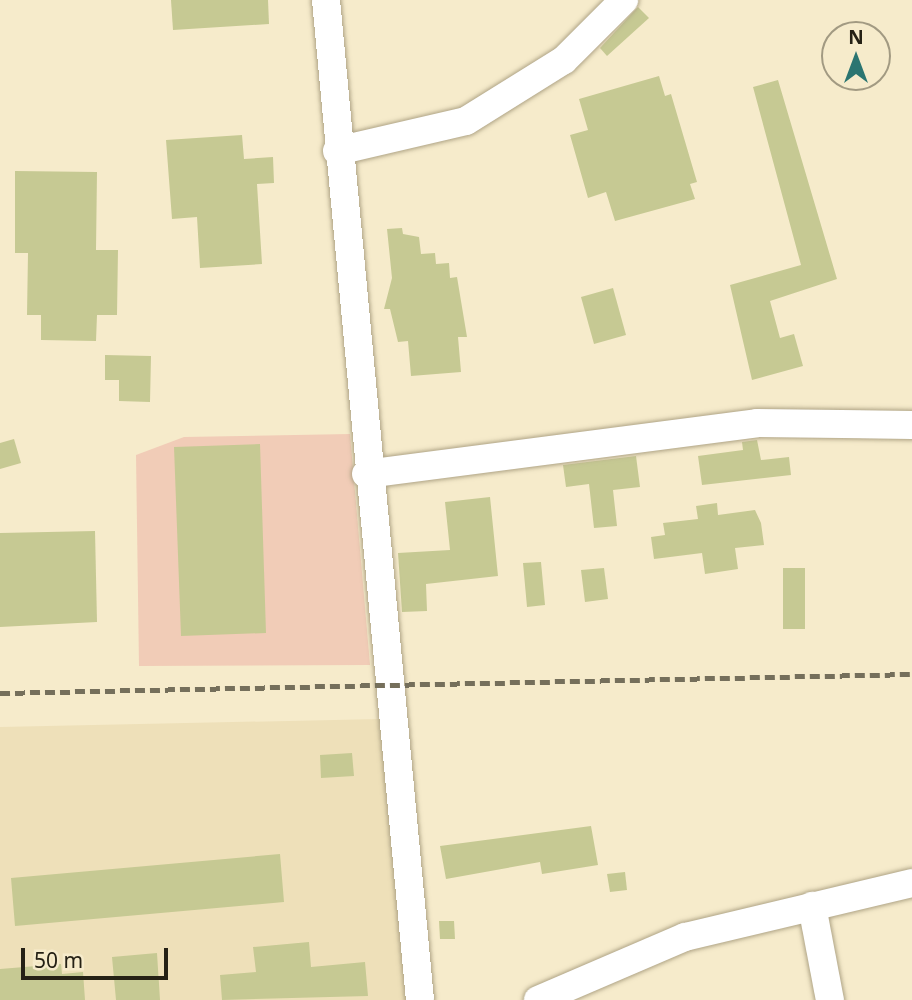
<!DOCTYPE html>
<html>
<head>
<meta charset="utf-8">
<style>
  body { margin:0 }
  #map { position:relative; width:912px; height:1000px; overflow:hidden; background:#f6ebcb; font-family:"Noto Sans",sans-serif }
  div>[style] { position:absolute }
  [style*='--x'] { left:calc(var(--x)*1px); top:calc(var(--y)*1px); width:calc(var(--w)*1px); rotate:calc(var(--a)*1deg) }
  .built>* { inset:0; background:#eee0b9 }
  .green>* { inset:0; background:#f1ccb7 }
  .building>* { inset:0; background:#c6c993 }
  .roads { filter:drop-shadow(0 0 2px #afa486) drop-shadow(0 0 2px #afa486) }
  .minor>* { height:28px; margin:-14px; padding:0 14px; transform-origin:14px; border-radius:14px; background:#fff }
  .rail>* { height:5px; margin-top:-2.5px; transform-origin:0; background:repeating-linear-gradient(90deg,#756f5b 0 10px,transparent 0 15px) }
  span { translate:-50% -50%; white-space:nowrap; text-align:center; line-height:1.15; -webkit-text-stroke:6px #f6ebcb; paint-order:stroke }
  .north { position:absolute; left:821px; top:21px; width:70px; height:70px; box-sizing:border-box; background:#f6ebcb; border:2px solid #a29a82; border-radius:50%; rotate:0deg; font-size:19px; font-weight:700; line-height:28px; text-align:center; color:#252115 }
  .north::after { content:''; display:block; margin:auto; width:24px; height:32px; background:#2b7571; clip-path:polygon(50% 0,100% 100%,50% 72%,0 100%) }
  .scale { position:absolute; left:21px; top:948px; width:147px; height:32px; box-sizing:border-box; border:4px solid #252115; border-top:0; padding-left:9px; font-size:21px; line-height:24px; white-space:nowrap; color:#252115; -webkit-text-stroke:5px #f6ebcb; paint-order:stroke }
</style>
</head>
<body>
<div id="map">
  <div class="built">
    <i style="clip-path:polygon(380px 719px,411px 1000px,0 1000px,0 727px)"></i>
  </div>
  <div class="green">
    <i style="clip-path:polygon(350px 434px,370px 665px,139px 666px,136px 455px,184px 437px)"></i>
  </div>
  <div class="building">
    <i style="clip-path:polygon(171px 0,268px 0,269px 24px,173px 30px)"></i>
    <i style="clip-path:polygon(638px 7px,649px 18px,607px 56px,600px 48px)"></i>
    <i style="clip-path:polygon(659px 76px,665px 96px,671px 94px,697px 182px,690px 184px,695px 199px,615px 221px,606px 192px,588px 198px,570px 135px,588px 130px,579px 99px)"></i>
    <i style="clip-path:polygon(778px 80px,837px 279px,770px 301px,780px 338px,794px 334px,803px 366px,752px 380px,730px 285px,801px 265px,753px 87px)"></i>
    <i style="clip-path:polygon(242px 135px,244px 159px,273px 157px,274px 183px,257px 184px,262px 264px,200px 268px,197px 217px,172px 219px,166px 140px)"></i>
    <i style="clip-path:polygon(15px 171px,97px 172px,96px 250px,118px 250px,117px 315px,97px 315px,96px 341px,41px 340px,41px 315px,27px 315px,28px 253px,15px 253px)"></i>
    <i style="clip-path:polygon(402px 228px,403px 234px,419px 237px,421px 254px,435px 253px,436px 264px,449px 263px,450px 278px,457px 277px,467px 337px,458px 337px,461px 372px,411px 376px,408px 341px,398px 342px,390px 309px,384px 309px,392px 278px,387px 229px)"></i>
    <i style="clip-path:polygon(613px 288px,626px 335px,594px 344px,581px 297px)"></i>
    <i style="clip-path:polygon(105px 355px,151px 356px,150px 402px,119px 401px,119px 380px,105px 380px)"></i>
    <i style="clip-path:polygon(14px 439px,21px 463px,0 469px,0 443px)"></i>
    <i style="clip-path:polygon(757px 440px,761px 460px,789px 457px,791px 475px,702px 485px,698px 456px,743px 450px,742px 442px)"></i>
    <i style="clip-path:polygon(260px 444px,266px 633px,181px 636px,174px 447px)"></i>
    <i style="clip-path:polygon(636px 456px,640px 487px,613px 490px,617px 526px,594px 528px,589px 484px,566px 487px,563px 465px)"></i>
    <i style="clip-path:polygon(490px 497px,498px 576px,426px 584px,427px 611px,402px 612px,398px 553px,450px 550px,445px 502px)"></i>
    <i style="clip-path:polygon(717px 503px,718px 515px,755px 510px,761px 523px,764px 545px,735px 548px,738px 569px,705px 574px,702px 553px,654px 559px,651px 537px,665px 535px,663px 523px,698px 519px,696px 506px)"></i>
    <i style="clip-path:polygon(95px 531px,97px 622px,0 627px,0 533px)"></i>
    <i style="clip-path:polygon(541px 562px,545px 605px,527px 607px,523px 563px)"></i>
    <i style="clip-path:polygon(604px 568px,608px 599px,585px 602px,581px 570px)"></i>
    <i style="clip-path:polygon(783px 568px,805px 568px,805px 629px,783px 629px)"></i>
    <i style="clip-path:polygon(352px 753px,354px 776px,321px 778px,320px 755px)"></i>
    <i style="clip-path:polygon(591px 826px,598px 865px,542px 874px,540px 862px,446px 879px,440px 846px)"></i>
    <i style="clip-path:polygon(280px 854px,284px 902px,15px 926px,11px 878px)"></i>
    <i style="clip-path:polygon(625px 872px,627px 890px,610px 892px,607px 874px)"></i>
    <i style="clip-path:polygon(439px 921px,454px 921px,455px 939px,440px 939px)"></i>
    <i style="clip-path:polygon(309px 942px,311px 967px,365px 962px,368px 996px,222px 1000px,220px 975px,256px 972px,253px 947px)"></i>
    <i style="clip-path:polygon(157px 953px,160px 1000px,116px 1000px,112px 957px)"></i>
    <i style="clip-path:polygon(61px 964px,62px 974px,83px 972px,85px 1000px,0 1000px,0 969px)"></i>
  </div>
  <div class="roads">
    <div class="minor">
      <i style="--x:326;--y:0;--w:1004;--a:84.63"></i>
      <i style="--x:337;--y:151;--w:132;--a:-13.1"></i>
      <i style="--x:466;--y:121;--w:115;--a:-31.9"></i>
      <i style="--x:564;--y:60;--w:85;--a:-45"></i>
      <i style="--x:366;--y:474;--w:394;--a:-7.4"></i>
      <i style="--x:757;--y:423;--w:155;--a:0.7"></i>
      <i style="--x:812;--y:906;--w:96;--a:79.2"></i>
      <i style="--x:538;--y:1000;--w:160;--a:-23.2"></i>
      <i style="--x:685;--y:937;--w:233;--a:-13.4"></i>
    </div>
  </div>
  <div class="rail">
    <i style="--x:0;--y:693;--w:912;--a:-1.19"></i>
  </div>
  <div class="north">N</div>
  <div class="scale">50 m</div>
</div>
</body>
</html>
